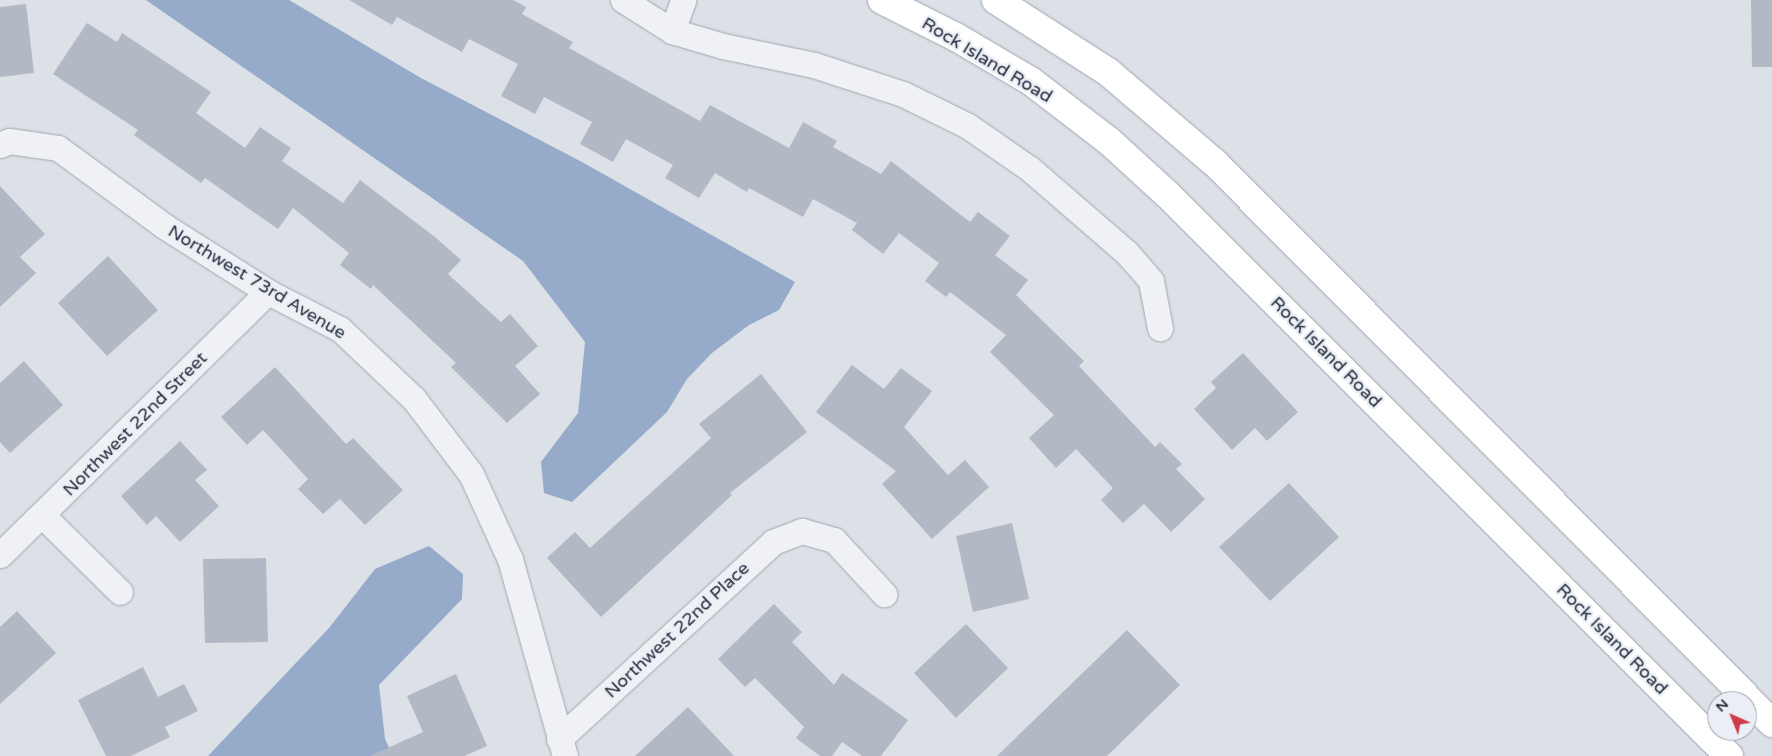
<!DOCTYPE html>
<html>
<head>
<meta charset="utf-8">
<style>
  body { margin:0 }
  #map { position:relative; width:1772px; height:756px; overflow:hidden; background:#dce0e7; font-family:"Varela Round",sans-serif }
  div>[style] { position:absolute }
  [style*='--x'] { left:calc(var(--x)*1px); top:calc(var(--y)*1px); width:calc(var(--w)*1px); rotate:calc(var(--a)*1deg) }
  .water>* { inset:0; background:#95abc9 }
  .building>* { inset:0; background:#b3b9c4 }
  .roads { filter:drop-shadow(0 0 1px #a1a7b1) drop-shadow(0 0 1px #a1a7b1) }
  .minor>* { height:25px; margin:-12.5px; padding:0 12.5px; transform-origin:12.5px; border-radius:12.5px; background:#eff1f5 }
  .secondary>* { height:28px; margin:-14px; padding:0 14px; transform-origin:14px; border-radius:14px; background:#fff }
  span { translate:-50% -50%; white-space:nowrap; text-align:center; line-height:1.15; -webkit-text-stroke:5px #ebeff5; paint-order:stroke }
  .street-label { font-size:18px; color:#252d3e }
  .north { position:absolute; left:1707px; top:691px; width:50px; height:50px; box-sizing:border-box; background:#ebeff5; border:1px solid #9ca1ac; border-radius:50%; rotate:316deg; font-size:14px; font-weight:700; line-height:20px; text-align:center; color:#252d3e }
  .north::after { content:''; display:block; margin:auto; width:18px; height:22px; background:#d23b49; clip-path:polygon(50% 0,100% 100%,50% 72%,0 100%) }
</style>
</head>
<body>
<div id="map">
  <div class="water">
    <i style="clip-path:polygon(146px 0,289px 0,421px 78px,582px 162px,795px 282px,779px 310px,749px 325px,712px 353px,687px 379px,667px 412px,572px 502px,544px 493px,541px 462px,578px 413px,585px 342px,523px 261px)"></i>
    <i style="clip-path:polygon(429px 546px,463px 574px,462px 599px,379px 685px,385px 739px,393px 756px,208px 756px,329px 628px,375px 569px)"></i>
  </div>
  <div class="building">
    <i style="clip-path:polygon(349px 0,513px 0,526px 7px,522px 14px,573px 42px,569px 48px,700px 121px,710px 105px,789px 148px,803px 122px,837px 141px,833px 147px,881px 174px,891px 161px,970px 222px,978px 212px,1010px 236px,995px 255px,1028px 280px,1016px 295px,1084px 361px,1079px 366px,1155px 447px,1160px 442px,1182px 464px,1176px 469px,1205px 499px,1171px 532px,1144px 504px,1123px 523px,1101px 500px,1113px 488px,1076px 449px,1056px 468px,1029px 438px,1054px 415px,990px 352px,1006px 335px,950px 292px,946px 297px,925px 281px,939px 263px,899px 233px,883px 254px,852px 230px,857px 223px,813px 199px,803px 217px,749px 188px,747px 192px,715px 173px,699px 198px,665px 178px,673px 165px,626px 139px,613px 162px,580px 144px,592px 122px,544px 97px,535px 114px,501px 96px,518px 64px,469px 39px,462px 52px,397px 17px,392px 25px)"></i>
    <i style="clip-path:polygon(1751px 0,1772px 0,1772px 67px,1752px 67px)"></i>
    <i style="clip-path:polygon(26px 4px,34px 73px,0 77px,0 7px)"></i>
    <i style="clip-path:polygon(87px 23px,117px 42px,122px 33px,211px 92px,196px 113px,245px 148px,260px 127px,291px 148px,282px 161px,343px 203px,360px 180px,435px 237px,461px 260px,448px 274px,501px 322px,510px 314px,538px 346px,515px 366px,540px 394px,507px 423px,451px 367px,456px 363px,373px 285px,371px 289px,340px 265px,349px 253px,293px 208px,278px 229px,205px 178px,201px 183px,134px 135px,138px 130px,53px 74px)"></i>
    <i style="clip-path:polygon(0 186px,45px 234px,20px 257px,36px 273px,0 307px)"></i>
    <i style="clip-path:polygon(108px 256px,158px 310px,107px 356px,58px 303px)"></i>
    <i style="clip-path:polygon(1243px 353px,1298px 412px,1267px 441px,1255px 428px,1232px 450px,1194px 409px,1216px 388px,1211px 382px)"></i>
    <i style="clip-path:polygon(24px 361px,63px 405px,10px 453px,0 442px,0 383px)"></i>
    <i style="clip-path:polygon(852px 365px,884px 389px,901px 368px,932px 391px,904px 427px,948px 475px,965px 460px,989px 487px,932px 539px,882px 484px,896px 471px,816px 412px)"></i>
    <i style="clip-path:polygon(275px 367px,346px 444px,353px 438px,403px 490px,365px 525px,340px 499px,323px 514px,298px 489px,308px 479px,263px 430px,247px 445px,221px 417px)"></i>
    <i style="clip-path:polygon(761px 374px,807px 432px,730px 493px,732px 495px,601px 617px,547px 558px,575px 532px,590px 548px,711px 438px,699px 424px)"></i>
    <i style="clip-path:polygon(180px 441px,207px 470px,195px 480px,219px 506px,180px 542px,156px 516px,147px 525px,121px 496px)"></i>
    <i style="clip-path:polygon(1289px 483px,1339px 537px,1270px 601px,1219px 547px)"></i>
    <i style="clip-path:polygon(1012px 523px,1029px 599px,973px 612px,956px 536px)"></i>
    <i style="clip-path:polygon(266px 558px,268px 642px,205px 643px,203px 559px)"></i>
    <i style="clip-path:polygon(774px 604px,802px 632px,792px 642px,834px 685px,842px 673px,908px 720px,881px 756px,862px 756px,842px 742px,832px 756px,820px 756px,796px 738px,804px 727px,755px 678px,745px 687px,718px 659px)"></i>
    <i style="clip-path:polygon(17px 611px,56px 653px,0 704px,0 627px)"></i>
    <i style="clip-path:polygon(966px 624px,1008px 668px,956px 718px,914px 673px)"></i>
    <i style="clip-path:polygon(1127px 630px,1180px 685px,1107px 756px,997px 756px)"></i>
    <i style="clip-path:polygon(143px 667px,158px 697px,184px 684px,198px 711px,165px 727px,170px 737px,131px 756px,106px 756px,78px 700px)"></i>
    <i style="clip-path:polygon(456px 674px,487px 746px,465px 756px,370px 756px,423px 732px,407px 696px)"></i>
    <i style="clip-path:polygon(688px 707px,734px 756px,635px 756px)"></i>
  </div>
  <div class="roads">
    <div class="minor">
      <i style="--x:623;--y:0;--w:58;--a:32.3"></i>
      <i style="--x:672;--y:31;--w:53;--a:16.4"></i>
      <i style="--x:723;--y:46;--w:93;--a:11.8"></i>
      <i style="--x:814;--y:65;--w:94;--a:18"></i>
      <i style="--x:903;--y:94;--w:72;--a:26.2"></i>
      <i style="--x:968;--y:126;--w:75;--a:34.7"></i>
      <i style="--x:1030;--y:169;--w:128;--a:40.9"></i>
      <i style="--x:1127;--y:253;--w:37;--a:49"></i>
      <i style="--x:1151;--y:281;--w:48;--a:79.2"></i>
      <i style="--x:672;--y:31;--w:33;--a:-70"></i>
      <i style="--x:0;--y:145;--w:10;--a:-24"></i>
      <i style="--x:9;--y:141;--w:49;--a:8.1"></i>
      <i style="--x:58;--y:148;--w:132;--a:36.3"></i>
      <i style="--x:164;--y:226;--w:123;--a:32.4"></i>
      <i style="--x:268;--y:292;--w:81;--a:27.2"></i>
      <i style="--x:340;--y:329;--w:102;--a:43.4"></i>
      <i style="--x:414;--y:399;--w:94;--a:52.8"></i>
      <i style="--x:471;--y:474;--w:94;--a:65.4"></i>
      <i style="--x:510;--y:559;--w:205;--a:74.4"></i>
      <i style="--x:43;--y:516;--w:108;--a:44.6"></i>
      <i style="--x:0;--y:555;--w:375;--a:-44.5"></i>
      <i style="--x:559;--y:739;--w:291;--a:-42.6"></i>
      <i style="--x:773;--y:542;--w:31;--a:-21"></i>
      <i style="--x:802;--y:531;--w:33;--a:16"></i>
      <i style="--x:834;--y:540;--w:74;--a:47.2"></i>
    </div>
    <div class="secondary">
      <i style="--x:882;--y:0;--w:83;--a:26.6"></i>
      <i style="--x:956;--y:37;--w:88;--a:30.6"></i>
      <i style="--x:1032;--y:82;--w:97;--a:37.5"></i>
      <i style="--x:1109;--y:141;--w:81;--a:42.5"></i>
      <i style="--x:1169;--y:196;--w:792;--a:45"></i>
      <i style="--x:996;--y:0;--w:133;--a:32.7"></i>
      <i style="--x:1108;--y:72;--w:140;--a:40.4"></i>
      <i style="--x:1215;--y:163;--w:790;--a:45.15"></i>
    </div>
  </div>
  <div class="street-label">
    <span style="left:987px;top:60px;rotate:31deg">Rock Island Road</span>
    <span style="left:257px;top:282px;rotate:31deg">Northwest 73rd Avenue</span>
    <span style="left:1326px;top:352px;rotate:45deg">Rock Island Road</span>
    <span style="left:135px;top:424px;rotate:-45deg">Northwest 22nd Street</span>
    <span style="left:677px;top:630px;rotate:-43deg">Northwest 22nd Place</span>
    <span style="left:1612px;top:639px;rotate:45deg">Rock Island Road</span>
  </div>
  <div class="north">N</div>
</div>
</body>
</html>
